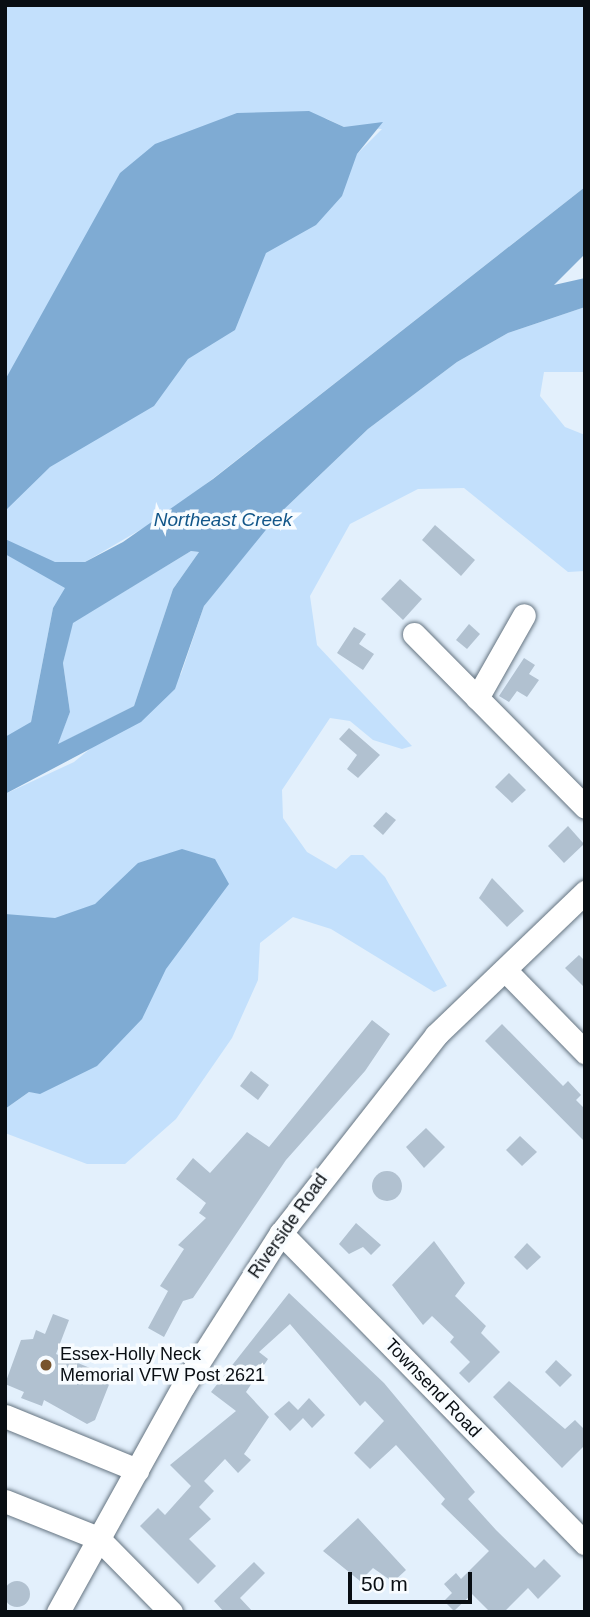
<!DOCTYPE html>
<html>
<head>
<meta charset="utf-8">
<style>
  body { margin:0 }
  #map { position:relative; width:590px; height:1617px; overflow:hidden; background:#e3f0fc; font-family:Arial,sans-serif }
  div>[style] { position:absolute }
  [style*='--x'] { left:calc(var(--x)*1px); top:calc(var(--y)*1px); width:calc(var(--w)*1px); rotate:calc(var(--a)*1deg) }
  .green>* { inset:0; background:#c3e0fc }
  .water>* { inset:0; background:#7fabd3 }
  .building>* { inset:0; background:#b1c1d0 }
  .round { border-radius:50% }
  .roads { filter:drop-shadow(0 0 2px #657481) drop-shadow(0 0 2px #657481) }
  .minor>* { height:23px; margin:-11.5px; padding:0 11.5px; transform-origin:11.5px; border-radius:11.5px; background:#fff }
  .dots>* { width:19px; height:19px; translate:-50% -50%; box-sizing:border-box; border:4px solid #f8fcff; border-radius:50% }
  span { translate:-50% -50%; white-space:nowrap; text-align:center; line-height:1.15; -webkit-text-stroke:7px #f8fcff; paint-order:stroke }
  .street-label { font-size:18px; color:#090e13 }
  .poi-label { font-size:18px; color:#090e13 }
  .left { translate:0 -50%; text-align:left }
  .water-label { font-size:19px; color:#125689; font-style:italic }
  .frame { position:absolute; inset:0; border:7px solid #090e13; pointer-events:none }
  .scale { position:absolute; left:348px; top:1572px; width:124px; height:32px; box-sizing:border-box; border:4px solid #090e13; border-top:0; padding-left:9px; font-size:21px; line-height:24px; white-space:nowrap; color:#090e13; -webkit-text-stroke:5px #f8fcff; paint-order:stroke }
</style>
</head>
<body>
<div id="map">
  <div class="green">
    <i style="clip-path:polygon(evenodd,5px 5px,585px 5px,585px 187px,169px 513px,85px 562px,53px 608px,31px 722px,5px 752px,5px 5px,325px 118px,344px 127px,382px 129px,357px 154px,325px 118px)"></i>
    <i style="clip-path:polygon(585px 307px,585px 372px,544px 372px,540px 396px,565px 427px,585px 435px,585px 571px,568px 572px,464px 488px,418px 489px,350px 524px,310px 596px,317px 645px,412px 746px,402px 749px,373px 740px,350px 721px,330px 718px,282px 790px,283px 818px,307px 852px,336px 869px,351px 855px,363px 855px,385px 877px,447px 986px,434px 992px,331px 929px,293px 917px,260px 943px,258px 980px,232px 1038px,176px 1119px,125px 1164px,87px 1164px,5px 1133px,5px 1109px,29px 1092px,39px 1093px,24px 1074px,5px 1098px,5px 794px,74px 762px,181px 674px,204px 606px,225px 577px,278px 515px,368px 429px,457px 362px,508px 333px)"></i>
    <i style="clip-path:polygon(191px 551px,199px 552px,173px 589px,134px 706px,57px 745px,70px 712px,63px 663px,72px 623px)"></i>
  </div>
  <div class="water">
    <i style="clip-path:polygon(309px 111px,344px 127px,383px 122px,357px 154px,342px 196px,316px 225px,266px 253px,235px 330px,188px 359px,154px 406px,50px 467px,5px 511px,5px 380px,120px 173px,155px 144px,237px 113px)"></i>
    <i style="clip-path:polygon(evenodd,585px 187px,585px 254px,554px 285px,585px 278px,585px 307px,508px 333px,457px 362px,368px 429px,278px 515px,204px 606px,175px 689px,141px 722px,5px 794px,5px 737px,31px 722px,53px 608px,65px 588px,5px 554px,5px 539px,55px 562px,85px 562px,123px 542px,213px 479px,585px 187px,191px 551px,199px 552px,173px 589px,134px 706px,58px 744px,70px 712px,63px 663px,73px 623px,191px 551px)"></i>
    <i style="clip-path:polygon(182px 849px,215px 859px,229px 884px,166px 969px,142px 1019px,97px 1066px,40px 1094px,29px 1092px,5px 1109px,5px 914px,55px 918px,95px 904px,138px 863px)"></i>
  </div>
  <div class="building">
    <i style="clip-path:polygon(435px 525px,475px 560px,461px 576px,422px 540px)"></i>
    <i style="clip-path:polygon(400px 579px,422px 599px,403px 620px,381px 599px)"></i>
    <i style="clip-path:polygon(469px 624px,480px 634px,467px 649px,456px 640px)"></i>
    <i style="clip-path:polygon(354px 627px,366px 634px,359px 644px,374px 654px,363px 670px,337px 653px)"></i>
    <i style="clip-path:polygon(524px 658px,535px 665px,529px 674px,539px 680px,527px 697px,517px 691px,509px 702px,499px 696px)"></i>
    <i style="clip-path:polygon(349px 728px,380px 755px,358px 778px,347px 769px,357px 755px,339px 739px)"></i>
    <i style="clip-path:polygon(509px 773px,526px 790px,512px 803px,495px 787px)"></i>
    <i style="clip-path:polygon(386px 812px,396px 820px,383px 835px,373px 826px)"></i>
    <i style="clip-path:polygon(568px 826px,584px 844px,564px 863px,548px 846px)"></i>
    <i style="clip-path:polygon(492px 878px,524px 911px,507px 927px,479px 898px)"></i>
    <i style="clip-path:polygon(579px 955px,585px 961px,585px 988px,565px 968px)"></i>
    <i style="clip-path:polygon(372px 1020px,390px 1034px,365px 1071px,286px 1160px,193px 1298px,183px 1301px,164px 1337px,148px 1328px,168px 1291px,160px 1286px,184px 1249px,178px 1245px,206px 1218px,199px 1213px,206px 1203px,176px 1179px,193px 1158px,210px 1173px,247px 1132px,269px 1147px)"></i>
    <i style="clip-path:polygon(502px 1024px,563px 1086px,568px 1081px,581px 1095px,576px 1100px,585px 1109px,585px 1142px,485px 1041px)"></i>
    <i style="clip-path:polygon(251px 1071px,269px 1085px,258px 1100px,240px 1086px)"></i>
    <i style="clip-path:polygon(426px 1128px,445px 1147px,424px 1168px,406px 1147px)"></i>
    <i style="clip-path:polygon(520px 1136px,537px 1152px,522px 1166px,506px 1150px)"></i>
    <i class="round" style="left:372px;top:1171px;width:30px;height:30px"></i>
    <i style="clip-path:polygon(356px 1223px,381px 1245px,371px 1255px,363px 1247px,349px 1254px,339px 1244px)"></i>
    <i style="clip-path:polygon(434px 1241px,465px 1283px,455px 1296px,486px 1326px,481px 1333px,500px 1352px,469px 1383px,459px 1373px,470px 1362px,450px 1342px,454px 1337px,432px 1316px,423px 1325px,392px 1285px)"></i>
    <i style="clip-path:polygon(527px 1243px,541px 1257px,527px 1270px,514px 1257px)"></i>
    <i style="clip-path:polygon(289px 1293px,384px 1383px,475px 1492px,468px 1499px,496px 1530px,535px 1568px,544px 1559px,561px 1576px,538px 1599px,528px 1588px,504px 1612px,490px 1612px,472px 1594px,454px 1611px,444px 1601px,452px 1593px,444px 1584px,456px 1573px,461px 1579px,489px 1551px,441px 1504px,445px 1499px,396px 1445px,370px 1469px,354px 1453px,384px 1421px,365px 1401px,360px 1406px,290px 1324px,259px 1352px,268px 1359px,246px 1392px,269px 1417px,244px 1454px,251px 1460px,238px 1473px,225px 1459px,204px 1481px,214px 1491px,199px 1507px,211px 1519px,189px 1539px,216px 1566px,198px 1584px,140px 1526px,158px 1508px,165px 1515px,191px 1486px,170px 1465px,236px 1411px,211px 1392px)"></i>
    <i style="clip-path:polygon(53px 1314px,69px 1320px,56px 1354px,112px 1377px,95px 1420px,87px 1424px,44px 1400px,42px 1406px,21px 1398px,24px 1392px,5px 1384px,21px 1340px,33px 1339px,36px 1330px,45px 1334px)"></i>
    <i style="clip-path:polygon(556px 1360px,572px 1375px,560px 1387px,545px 1372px)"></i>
    <i style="clip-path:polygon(509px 1381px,565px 1429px,575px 1420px,585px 1430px,585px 1445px,562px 1468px,493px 1397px)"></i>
    <i style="clip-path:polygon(309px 1398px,325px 1415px,312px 1428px,303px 1418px,290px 1431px,274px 1414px,289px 1401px,298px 1410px)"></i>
    <i style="clip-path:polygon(358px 1518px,406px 1570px,393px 1582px,373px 1568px,360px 1581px,323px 1551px)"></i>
    <i style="clip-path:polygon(254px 1562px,265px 1573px,240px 1598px,253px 1612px,224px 1612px,214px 1601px)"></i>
    <i class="round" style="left:4px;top:1581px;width:26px;height:26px"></i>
  </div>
  <div class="roads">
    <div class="minor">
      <i style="--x:414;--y:634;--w:243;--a:45.3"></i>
      <i style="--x:477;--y:698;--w:95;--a:-60.5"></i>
      <i style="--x:505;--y:970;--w:115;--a:45.7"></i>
      <i style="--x:281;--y:1233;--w:434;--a:45.6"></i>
      <i style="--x:5;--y:1416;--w:143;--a:22.2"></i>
      <i style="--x:5;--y:1501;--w:100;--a:21.7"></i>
      <i style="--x:98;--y:1538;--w:104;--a:45.4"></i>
      <i style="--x:58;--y:1612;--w:260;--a:-61"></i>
      <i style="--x:184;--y:1385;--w:180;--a:-57.5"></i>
      <i style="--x:281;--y:1233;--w:251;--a:-51.9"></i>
      <i style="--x:436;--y:1035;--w:207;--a:-43.8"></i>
    </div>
  </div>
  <div class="dots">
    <i style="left:46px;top:1365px;background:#78542d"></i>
  </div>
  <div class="street-label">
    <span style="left:288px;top:1226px;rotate:-55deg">Riverside Road</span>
    <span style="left:433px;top:1388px;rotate:46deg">Townsend Road</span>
  </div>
  <div class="poi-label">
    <span class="left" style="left:60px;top:1365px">Essex-Holly Neck<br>Memorial VFW Post 2621</span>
  </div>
  <div class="water-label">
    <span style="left:223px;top:520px">Northeast Creek</span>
  </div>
  <div class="frame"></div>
  <div class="scale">50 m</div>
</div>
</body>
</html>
